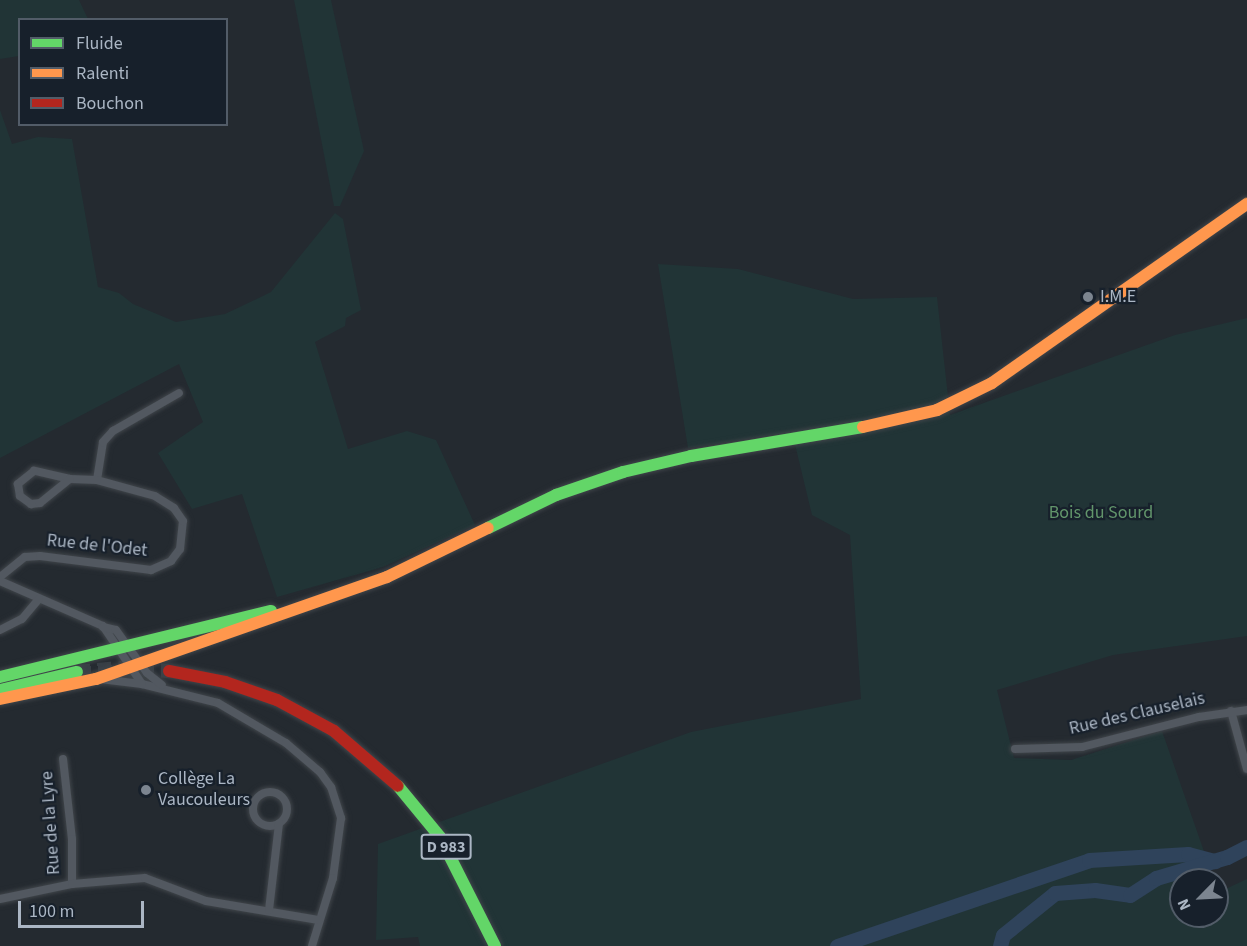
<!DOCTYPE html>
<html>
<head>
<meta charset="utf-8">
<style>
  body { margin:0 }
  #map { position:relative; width:1247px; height:946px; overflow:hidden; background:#242a30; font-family:"Source Sans 3",sans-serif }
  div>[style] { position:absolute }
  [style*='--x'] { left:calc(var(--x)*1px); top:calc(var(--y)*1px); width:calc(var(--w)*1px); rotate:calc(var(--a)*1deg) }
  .green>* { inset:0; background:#213436 }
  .river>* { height:15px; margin:-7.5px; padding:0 7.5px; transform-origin:7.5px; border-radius:7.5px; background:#2f435b }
  .primary-tunnel>* { height:14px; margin-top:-7px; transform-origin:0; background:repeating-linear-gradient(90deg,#383f46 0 14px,transparent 0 21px) }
  .roads { filter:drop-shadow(0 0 2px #40454a) drop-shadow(0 0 2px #40454a) }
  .street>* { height:8px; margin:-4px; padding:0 4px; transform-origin:4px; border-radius:4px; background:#525860 }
  .street>.ring { margin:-4px; padding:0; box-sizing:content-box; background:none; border:8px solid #525860; border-radius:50% }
  .fast>* { height:12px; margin:-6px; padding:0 6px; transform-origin:6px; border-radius:6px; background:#63d668 }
  .slow>* { height:12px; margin:-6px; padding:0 6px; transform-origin:6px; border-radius:6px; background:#ff974d }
  .jam>* { height:12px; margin:-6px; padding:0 6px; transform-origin:6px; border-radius:6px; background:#b3261e }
  .dots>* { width:16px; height:16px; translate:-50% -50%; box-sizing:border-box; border:3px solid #17202b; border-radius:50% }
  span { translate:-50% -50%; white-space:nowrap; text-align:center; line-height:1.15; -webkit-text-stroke:4.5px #17202b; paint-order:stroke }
  .shield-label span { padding:2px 4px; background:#17202b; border:2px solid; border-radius:4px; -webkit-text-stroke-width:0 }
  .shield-label { font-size:16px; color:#abb6c4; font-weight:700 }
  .poi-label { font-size:18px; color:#abb6c4 }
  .left { translate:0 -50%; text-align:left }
  .park-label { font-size:18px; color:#62956b }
  .street-label { font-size:18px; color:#abb6c4 }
  .legend { position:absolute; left:18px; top:18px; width:210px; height:108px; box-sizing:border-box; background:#17202b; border:2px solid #525c68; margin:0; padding:8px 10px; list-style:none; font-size:18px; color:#abb6c4 }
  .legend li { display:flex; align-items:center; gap:12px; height:30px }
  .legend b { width:30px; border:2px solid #525c68 }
  .north { position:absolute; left:1169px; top:868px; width:60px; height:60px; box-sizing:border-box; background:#17202b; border:2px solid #525c68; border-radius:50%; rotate:246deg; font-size:16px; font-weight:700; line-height:24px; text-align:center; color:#abb6c4 }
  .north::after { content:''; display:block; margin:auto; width:21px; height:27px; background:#7c8590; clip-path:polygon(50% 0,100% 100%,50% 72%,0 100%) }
  .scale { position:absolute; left:18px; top:901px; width:126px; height:27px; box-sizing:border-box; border:3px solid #abb6c4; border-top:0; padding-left:8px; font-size:18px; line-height:21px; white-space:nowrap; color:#abb6c4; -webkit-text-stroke:4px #17202b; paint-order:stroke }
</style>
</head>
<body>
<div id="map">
  <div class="green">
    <i style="clip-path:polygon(0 0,79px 0,88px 19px,20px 20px,19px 56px,0 59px)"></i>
    <i style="clip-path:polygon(294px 0,331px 0,364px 151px,340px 206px,334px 206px)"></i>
    <i style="clip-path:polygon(0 110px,12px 144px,38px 137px,72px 139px,98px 287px,119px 293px,133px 304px,176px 322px,225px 314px,271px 292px,335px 213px,343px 219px,361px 310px,346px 318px,345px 326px,315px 342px,348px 449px,407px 431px,436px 440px,475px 525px,383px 567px,277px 597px,242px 494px,192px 509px,158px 453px,203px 422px,179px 364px,0 458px)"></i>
    <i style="clip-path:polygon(658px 264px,738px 269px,853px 299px,937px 297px,950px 415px,1175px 335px,1247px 318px,1247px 636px,1113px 655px,997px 690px,1014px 758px,1071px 760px,1162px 731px,1214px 880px,1181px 880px,1181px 916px,1217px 916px,1217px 887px,1219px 892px,1247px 879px,1247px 946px,420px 946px,418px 937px,376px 940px,378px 844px,691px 732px,861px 699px,850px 535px,812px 515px,792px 432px,688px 448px)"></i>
  </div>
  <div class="river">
    <i style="--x:837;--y:946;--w:266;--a:-18.8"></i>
    <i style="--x:1089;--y:860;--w:99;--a:-3.5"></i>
    <i style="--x:1188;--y:854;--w:28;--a:15"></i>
    <i style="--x:1000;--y:946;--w:11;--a:-75"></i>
    <i style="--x:1003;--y:935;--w:67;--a:-38.9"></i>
    <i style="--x:1055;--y:893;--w:40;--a:-4.3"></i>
    <i style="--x:1095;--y:890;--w:35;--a:8"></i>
    <i style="--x:1130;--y:895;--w:31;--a:-33"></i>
    <i style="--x:1156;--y:878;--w:74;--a:-16.5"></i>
    <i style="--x:1227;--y:857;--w:22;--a:-27"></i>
  </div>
  <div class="primary-tunnel">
    <i style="--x:77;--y:672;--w:42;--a:-5.4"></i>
    <i style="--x:119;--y:668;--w:50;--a:3.4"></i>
  </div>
  <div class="roads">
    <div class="street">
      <i style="--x:97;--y:480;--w:38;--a:-81"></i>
      <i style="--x:103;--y:442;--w:15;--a:-48"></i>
      <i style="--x:113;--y:431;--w:76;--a:-29.9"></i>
      <i style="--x:0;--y:577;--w:32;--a:-39"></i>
      <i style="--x:25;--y:557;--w:15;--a:-4"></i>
      <i style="--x:40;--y:556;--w:112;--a:7.2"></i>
      <i style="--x:151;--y:570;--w:22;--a:-24"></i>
      <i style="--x:171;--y:561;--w:15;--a:-53"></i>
      <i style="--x:180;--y:549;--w:28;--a:-84"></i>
      <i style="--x:183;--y:521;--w:16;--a:-125"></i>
      <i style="--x:174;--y:508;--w:22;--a:-148"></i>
      <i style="--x:155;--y:496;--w:60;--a:-164.6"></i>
      <i style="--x:97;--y:480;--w:27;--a:-178"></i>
      <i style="--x:70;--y:479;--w:37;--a:-167"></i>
      <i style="--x:34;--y:471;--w:21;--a:141"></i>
      <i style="--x:18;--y:484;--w:12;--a:81"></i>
      <i style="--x:20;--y:496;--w:14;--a:36"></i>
      <i style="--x:31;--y:504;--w:9;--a:-6"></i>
      <i style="--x:40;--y:503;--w:38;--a:-39"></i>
      <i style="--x:0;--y:581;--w:112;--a:23.6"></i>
      <i style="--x:103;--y:626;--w:70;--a:56.1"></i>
      <i style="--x:142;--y:684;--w:78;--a:14"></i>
      <i style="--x:218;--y:703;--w:79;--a:30.5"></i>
      <i style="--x:286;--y:743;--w:45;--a:40.5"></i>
      <i style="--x:320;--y:772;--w:19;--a:54"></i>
      <i style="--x:331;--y:787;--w:33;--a:72"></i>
      <i style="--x:341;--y:818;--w:61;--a:97.6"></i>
      <i style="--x:333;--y:878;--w:71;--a:107.2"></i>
      <i style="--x:103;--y:627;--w:13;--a:13"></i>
      <i style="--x:116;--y:630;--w:53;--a:54.2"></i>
      <i style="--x:147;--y:673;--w:19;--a:39"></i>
      <i style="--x:0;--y:630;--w:25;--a:-27"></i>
      <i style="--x:22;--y:619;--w:26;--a:-50"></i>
      <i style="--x:100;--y:679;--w:42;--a:6.8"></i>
      <i style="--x:1231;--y:711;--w:60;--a:74.6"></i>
      <i style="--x:1015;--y:749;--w:67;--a:-1.7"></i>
      <i style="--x:1082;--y:747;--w:121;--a:-14.4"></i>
      <i style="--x:1199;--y:717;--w:49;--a:-8.3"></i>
      <i style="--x:63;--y:759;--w:81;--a:83.6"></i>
      <i style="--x:72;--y:839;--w:45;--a:90"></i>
      <i class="ring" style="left:253px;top:792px;width:26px;height:26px"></i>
      <i style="--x:0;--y:899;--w:74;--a:-11.8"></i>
      <i style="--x:72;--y:884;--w:73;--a:-4.7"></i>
      <i style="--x:145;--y:878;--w:65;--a:20.7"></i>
      <i style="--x:206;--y:901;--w:114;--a:9.6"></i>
      <i style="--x:269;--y:910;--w:87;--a:-83.4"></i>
    </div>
    <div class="fast">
      <i style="--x:488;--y:528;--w:76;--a:-25.9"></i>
      <i style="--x:556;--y:495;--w:71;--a:-18.9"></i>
      <i style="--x:623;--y:472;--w:70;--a:-13.2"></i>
      <i style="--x:691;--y:456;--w:174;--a:-9.6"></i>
      <i style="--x:0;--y:677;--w:279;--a:-13.7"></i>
      <i style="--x:0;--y:690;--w:79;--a:-13.2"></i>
      <i style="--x:398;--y:786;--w:66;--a:50.5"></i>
      <i style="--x:440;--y:837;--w:122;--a:63.2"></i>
    </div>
    <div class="slow">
      <i style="--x:863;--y:427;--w:76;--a:-12.9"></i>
      <i style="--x:937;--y:410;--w:61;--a:-26.1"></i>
      <i style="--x:992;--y:383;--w:312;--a:-35.1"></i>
      <i style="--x:0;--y:699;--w:98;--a:-11.8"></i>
      <i style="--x:96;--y:679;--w:308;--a:-19.3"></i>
      <i style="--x:387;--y:577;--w:112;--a:-25.9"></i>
    </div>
    <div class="jam">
      <i style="--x:169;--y:671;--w:57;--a:11.1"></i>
      <i style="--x:225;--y:682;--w:55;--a:19.1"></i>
      <i style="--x:277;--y:700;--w:65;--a:28.5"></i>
      <i style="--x:334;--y:731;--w:84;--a:40.7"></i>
    </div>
  </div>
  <div class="dots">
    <i style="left:1088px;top:297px;background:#7c8590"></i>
    <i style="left:146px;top:790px;background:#7c8590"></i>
  </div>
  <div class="shield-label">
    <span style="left:446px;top:847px">D 983</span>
  </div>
  <div class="poi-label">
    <span class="left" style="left:1100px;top:297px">I.M.E</span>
    <span class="left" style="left:158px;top:790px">Collège La<br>Vaucouleurs</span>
  </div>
  <div class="park-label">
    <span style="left:1101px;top:513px">Bois du Sourd</span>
  </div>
  <div class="street-label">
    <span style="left:97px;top:546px;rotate:6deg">Rue de l'Odet</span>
    <span style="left:1137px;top:714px;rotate:-13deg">Rue des Clauselais</span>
    <span style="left:51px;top:823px;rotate:-94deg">Rue de la Lyre</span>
  </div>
  <ul class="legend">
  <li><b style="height:8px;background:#63d668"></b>Fluide</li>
  <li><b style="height:8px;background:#ff974d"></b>Ralenti</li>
  <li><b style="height:8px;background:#b3261e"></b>Bouchon</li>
  </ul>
  <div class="north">N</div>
  <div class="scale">100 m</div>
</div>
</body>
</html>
